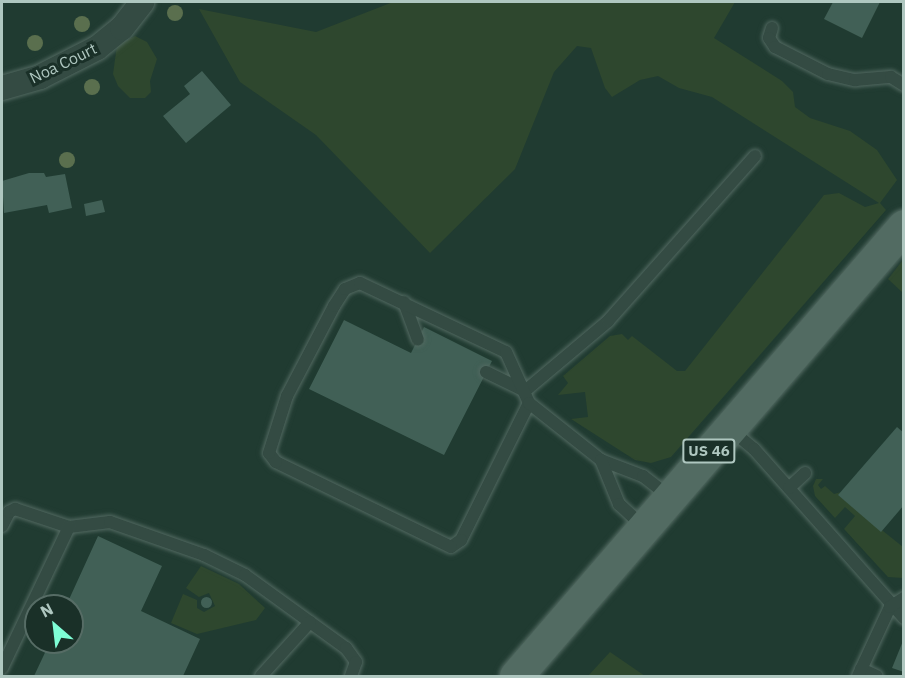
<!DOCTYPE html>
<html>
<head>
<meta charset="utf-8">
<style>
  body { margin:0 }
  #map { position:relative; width:905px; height:678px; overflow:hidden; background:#203b31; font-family:"IBM Plex Sans",sans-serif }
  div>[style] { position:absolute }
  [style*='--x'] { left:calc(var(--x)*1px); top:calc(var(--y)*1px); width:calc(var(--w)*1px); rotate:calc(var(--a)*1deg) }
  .green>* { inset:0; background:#2e472e }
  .building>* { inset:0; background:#416056 }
  .round { border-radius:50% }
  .roads { filter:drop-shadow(0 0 2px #526961) drop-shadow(0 0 2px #526961) }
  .lane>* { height:12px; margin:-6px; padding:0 6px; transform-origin:6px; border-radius:6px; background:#344b43 }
  .street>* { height:24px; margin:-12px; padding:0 12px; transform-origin:12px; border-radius:12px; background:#344b43 }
  .primary>* { height:33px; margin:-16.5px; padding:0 16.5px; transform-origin:16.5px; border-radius:16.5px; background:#526b62 }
  .trees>* { width:16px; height:16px; margin:-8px; border-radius:50%; background:#5a6f4e }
  span { translate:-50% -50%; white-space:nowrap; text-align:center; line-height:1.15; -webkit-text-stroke:6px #1a3028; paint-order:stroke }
  .shield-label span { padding:2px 4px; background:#1a3028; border:2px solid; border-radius:4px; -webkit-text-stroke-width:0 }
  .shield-label { font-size:15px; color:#afc7c0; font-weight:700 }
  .street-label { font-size:16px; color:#afc7c0 }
  .frame { position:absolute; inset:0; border:3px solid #afc7c0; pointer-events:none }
  .north { position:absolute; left:24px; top:594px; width:60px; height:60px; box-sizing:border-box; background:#1a3028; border:2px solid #566c65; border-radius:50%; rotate:332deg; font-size:16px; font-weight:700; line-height:24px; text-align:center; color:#afc7c0 }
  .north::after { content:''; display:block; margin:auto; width:21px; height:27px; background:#7efdd5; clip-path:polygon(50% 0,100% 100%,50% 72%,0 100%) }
</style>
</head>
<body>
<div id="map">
  <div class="green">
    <i style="clip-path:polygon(393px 2px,735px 2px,714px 38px,782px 81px,793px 92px,795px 107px,810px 118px,850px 131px,877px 150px,897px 180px,880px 203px,886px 210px,671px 457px,651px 463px,635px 460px,571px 419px,588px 417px,585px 392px,558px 395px,568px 383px,563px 376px,610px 336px,622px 334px,628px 340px,632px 336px,677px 371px,685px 371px,824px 195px,839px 193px,865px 207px,879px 203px,712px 97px,679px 88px,658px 76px,640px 80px,612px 97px,605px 88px,591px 48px,577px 46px,554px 72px,515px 169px,430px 253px,316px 135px,240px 82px,199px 9px,316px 32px)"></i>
    <i style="clip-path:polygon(135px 36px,147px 42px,157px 59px,150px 81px,151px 92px,145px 98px,130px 98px,118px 86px,113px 74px,117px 45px)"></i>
    <i style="clip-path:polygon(903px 260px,903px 293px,888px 279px)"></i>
    <i style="clip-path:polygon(816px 479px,823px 479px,818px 485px,821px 489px,825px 486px,834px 494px,841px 492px,838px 495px,903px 547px,903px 578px,888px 577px,844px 529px,855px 516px,845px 507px,835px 518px,815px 496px,813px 486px)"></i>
    <i style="clip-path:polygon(201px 566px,239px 584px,265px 608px,256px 620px,197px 634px,171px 623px,183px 594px,197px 600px,197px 608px,204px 612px,215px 606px,209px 593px,199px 597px,186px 588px)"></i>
    <i style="clip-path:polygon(610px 652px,645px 676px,588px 676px)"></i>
  </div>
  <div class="building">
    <i style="clip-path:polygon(833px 2px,880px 2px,862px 38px,824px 19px)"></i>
    <i style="clip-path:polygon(202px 71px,231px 105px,186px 143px,163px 116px,190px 94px,184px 86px)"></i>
    <i style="clip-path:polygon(29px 173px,44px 173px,46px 177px,65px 174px,72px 208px,49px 213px,47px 205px,4px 213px,2px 181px)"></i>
    <i style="clip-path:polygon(102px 200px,105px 212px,86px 216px,84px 204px)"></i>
    <i style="clip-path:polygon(344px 320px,411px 353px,424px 327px,492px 361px,444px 455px,309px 389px)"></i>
    <i style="clip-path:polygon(897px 427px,904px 433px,904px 505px,881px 532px,838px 495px)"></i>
    <i style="clip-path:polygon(98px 536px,162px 566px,141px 611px,200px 639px,183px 676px,34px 676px,50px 642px,72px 642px,72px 606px,66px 606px)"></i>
    <i class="round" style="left:200.5px;top:596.5px;width:11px;height:11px"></i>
    <i style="clip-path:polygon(903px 641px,904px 641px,904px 672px,892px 668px)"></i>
  </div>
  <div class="roads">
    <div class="lane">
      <i style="--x:772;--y:28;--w:10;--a:107"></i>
      <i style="--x:769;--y:38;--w:11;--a:56"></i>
      <i style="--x:775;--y:47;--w:59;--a:27"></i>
      <i style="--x:828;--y:74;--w:28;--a:13"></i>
      <i style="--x:855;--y:80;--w:36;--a:-5"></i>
      <i style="--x:891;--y:77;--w:15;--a:32"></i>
      <i style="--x:404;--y:302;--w:40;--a:69.8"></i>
      <i style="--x:486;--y:372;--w:43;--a:26"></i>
      <i style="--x:525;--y:391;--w:109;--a:-40.1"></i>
      <i style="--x:608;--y:321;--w:221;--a:-48.3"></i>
      <i style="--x:529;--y:403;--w:153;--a:116.4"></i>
      <i style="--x:461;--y:540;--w:12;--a:145"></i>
      <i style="--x:451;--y:547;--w:195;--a:-154.1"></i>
      <i style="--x:276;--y:462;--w:11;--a:-128"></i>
      <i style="--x:269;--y:453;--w:60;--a:-72.5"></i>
      <i style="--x:287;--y:396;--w:102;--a:-62.4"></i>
      <i style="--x:334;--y:306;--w:20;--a:-57"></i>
      <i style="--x:345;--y:289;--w:16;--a:-22"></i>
      <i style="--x:360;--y:283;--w:161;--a:25.3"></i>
      <i style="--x:506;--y:352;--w:56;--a:65.7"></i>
      <i style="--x:529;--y:403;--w:92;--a:38.4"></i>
      <i style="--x:601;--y:460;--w:45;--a:20.9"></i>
      <i style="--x:643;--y:476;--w:33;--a:38"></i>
      <i style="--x:730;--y:429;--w:31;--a:40"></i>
      <i style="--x:754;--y:449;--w:226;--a:48.4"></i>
      <i style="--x:601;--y:460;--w:48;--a:67.8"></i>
      <i style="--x:619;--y:504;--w:33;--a:43"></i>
      <i style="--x:789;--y:488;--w:22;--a:-43"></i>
      <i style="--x:2;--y:526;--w:16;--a:-63"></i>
      <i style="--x:9;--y:512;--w:7;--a:-27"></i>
      <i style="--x:15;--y:509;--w:57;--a:18.4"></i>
      <i style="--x:69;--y:527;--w:41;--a:-7"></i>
      <i style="--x:110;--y:522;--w:100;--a:19.3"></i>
      <i style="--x:204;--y:555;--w:46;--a:26"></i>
      <i style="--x:245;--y:575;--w:125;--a:35.9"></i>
      <i style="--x:346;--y:648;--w:17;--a:54"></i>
      <i style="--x:356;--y:662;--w:15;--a:110"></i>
      <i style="--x:2;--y:668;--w:156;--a:-64.6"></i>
      <i style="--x:861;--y:669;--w:17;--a:24"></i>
      <i style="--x:261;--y:676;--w:73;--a:-47.8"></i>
      <i style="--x:858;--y:676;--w:76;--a:-65.1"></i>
      <i style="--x:890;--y:607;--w:17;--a:-33"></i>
    </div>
    <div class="street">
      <i style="--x:2;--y:88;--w:40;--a:-16"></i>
      <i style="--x:40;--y:77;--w:64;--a:-27"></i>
      <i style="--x:97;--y:48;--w:32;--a:-39"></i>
      <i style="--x:122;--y:28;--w:33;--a:-52"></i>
    </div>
    <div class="primary">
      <i style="--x:516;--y:676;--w:594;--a:-49.23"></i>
    </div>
  </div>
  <div class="trees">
    <i style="left:175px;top:13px"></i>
    <i style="left:82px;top:24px"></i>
    <i style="left:35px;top:43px"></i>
    <i style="left:92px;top:87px"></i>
    <i style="left:67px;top:160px"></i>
  </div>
  <div class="shield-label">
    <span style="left:709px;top:451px">US 46</span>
  </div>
  <div class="street-label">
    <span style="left:63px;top:63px;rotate:-26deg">Noa Court</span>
  </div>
  <div class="frame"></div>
  <div class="north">N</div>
</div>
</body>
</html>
